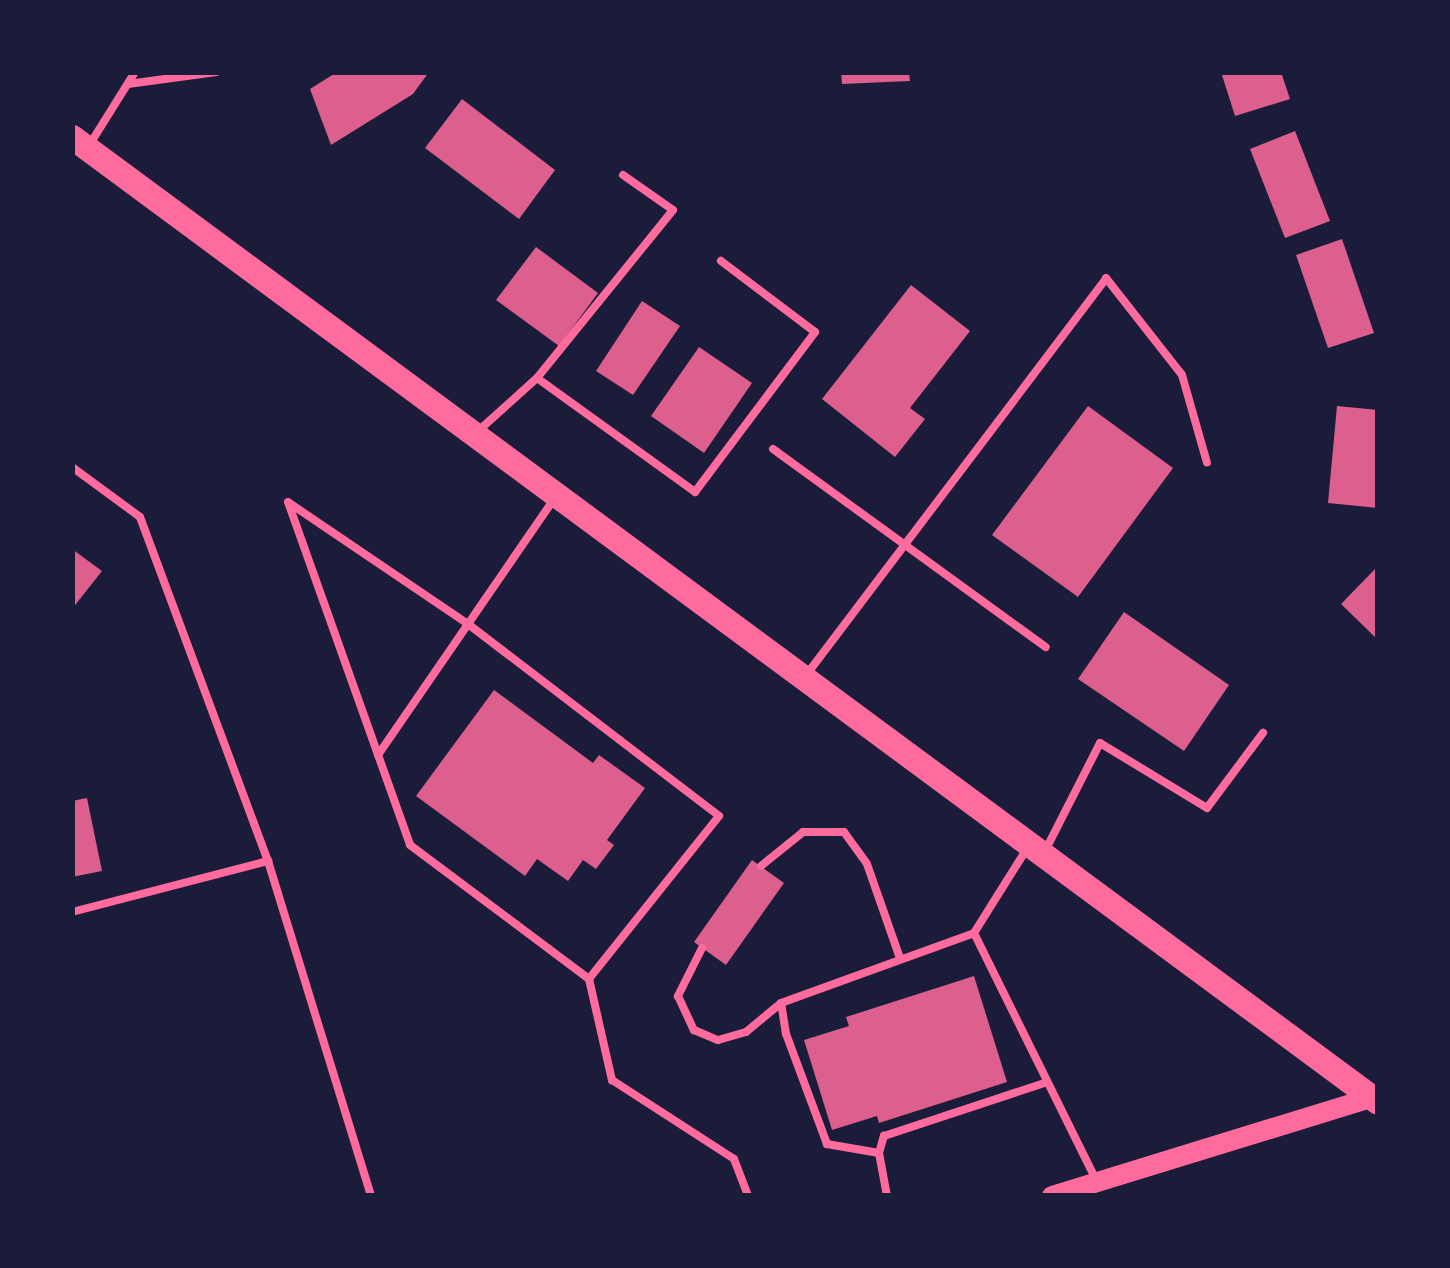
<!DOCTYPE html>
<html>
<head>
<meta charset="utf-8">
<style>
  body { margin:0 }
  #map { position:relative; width:1450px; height:1268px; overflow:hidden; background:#1b1b3a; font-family:Roboto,sans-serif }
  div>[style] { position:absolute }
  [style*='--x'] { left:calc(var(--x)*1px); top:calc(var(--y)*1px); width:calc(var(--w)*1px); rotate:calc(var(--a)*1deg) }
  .building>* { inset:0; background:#dd5f8e }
  .service>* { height:8px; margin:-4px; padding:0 4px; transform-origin:4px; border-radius:4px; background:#ff6b9d }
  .secondary>* { height:20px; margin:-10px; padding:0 10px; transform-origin:10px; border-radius:10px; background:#ff6b9d }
  .primary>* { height:25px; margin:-12.5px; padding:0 12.5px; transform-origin:12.5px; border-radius:12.5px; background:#ff6b9d }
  span { translate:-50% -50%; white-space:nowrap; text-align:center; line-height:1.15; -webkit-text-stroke:9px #1b1b3a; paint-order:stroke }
  .frame { position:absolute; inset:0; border:75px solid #1b1b3a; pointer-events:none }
</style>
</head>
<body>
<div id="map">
  <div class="building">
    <i style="clip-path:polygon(337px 72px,429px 72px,413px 94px,331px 145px,310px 89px)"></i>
    <i style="clip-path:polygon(841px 72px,909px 72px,910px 81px,842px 84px)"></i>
    <i style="clip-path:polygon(1221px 72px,1281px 72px,1290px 99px,1235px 116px)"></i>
    <i style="clip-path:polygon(462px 99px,555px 170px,519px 219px,425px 148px)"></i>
    <i style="clip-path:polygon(1295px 131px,1330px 221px,1285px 238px,1250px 149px)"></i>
    <i style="clip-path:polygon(1342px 239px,1374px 333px,1328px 348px,1296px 255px)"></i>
    <i style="clip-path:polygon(536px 247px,598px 293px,559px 346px,496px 300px)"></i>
    <i style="clip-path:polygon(911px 285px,970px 331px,910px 408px,925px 419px,895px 457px,822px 399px)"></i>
    <i style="clip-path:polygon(642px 301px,680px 326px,633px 395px,596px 371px)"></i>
    <i style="clip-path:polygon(699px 347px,752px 383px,704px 453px,651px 416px)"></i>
    <i style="clip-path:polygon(1088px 406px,1173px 468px,1078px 597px,992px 535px)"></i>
    <i style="clip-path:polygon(1337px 406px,1378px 410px,1378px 508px,1328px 503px)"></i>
    <i style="clip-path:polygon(72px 549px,102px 571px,72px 609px)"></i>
    <i style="clip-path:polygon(1378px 566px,1378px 640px,1341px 604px)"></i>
    <i style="clip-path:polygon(1124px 612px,1229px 685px,1184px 751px,1078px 679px)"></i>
    <i style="clip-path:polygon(494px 690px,593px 763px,599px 755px,645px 788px,607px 840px,614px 845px,596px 869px,583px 860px,568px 881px,537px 859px,525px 876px,416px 796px)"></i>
    <i style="clip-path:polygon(87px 798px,102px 871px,72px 877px,72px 801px)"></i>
    <i style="clip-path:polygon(752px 860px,784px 883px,726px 965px,694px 942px)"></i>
    <i style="clip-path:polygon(974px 976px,1007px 1082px,879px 1123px,877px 1116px,832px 1130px,804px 1040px,849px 1026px,846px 1017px)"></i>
  </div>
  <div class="service">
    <i style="--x:128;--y:84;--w:89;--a:-7.8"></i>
    <i style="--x:90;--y:144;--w:85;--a:-58"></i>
    <i style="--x:537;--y:378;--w:195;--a:35.8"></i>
    <i style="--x:695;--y:492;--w:200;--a:-53.1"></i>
    <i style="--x:815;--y:332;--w:118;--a:-142.9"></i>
    <i style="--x:477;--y:432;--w:81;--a:-42"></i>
    <i style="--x:537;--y:378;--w:216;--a:-51"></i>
    <i style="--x:673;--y:210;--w:61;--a:-145"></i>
    <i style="--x:773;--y:449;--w:337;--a:36"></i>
    <i style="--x:72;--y:467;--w:84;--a:36.3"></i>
    <i style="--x:140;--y:517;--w:367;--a:69.6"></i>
    <i style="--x:554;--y:499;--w:152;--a:124.5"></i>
    <i style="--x:468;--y:624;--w:217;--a:-145.9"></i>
    <i style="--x:288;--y:502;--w:364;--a:70.4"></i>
    <i style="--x:410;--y:845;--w:224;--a:36.8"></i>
    <i style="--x:589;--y:979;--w:104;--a:77.2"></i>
    <i style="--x:612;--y:1080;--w:145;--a:32.9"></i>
    <i style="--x:734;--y:1159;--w:40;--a:69"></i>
    <i style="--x:807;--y:674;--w:496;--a:-52.9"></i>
    <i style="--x:1106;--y:278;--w:123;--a:51.9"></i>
    <i style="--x:1182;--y:375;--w:91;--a:74.1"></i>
    <i style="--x:378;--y:755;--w:159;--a:-55.5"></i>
    <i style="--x:468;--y:624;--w:316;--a:37.4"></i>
    <i style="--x:719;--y:816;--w:208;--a:128.6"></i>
    <i style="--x:1026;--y:850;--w:98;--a:122.1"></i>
    <i style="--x:974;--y:933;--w:278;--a:63.7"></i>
    <i style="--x:1045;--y:851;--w:121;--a:-63"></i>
    <i style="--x:1100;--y:743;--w:125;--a:31.3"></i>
    <i style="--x:1207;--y:808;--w:94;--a:-53.3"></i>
    <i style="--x:761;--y:866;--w:54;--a:-39"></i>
    <i style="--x:803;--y:832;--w:41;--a:0"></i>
    <i style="--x:844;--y:832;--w:39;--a:54"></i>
    <i style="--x:867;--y:864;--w:100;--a:70.7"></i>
    <i style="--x:72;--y:912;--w:203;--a:-14.6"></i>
    <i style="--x:268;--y:861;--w:350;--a:72.9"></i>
    <i style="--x:702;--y:948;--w:54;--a:116.6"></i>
    <i style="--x:678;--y:996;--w:38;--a:65"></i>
    <i style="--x:694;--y:1030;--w:26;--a:23"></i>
    <i style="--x:718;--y:1040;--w:29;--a:-16"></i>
    <i style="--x:746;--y:1032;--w:45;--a:-39.6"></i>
    <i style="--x:879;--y:1153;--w:53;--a:-170.2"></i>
    <i style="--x:827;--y:1144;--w:117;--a:-110.4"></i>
    <i style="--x:786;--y:1034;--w:31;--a:-99"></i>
    <i style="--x:781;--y:1003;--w:205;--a:-19.9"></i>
    <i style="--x:887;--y:1196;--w:44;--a:-100.5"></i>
    <i style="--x:879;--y:1153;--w:18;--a:-74"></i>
    <i style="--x:884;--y:1136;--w:169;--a:-18.3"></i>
  </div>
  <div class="secondary">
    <i style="--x:1052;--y:1196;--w:341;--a:-17.1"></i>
  </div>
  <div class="primary">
    <i style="--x:72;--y:137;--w:1624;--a:36.46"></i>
  </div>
  <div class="frame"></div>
</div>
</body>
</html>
